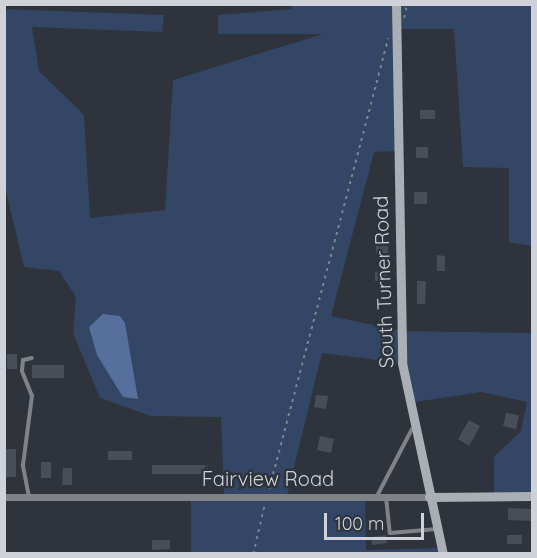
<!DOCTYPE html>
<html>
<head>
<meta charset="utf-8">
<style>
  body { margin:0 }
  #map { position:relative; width:537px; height:558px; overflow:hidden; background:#2e333c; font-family:Quicksand,sans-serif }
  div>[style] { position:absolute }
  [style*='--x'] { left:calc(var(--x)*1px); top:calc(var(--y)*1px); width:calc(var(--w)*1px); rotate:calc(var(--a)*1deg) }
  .green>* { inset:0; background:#344665 }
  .water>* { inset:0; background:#566f9c }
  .building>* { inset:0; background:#484e57 }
  .path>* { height:1.5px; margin-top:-0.75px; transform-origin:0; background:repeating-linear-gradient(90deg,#7f838a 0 3px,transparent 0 7.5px) }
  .lane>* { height:4px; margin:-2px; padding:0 2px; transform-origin:2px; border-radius:2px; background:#7f8287 }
  .street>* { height:7px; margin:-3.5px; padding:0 3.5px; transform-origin:3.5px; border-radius:3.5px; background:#7f8287 }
  .secondary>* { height:9px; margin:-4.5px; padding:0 4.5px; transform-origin:4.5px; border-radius:4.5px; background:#aaafb6 }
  span { translate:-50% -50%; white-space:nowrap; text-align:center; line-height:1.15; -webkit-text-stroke:5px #2e333c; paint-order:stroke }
  .street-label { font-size:20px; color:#cfd2d8 }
  .frame { position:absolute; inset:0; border:6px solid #cfd2d8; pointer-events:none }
  .scale { position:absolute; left:324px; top:513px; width:100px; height:27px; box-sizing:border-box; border:3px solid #cfd2d8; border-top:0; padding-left:8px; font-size:18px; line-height:21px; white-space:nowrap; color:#cfd2d8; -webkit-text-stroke:4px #2e333c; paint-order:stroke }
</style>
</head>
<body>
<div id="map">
  <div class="green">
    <i style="clip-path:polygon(292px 4px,532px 5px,532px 246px,509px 242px,509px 168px,463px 167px,454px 29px,396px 29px,398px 151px,374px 152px,331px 316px,401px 331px,532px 333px,532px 496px,494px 496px,494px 457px,521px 431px,527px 402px,482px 392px,408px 403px,402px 363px,322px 353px,287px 496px,365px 496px,366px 550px,441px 548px,443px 553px,191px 553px,191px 497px,224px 496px,221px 417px,151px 416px,100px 398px,73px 333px,76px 297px,59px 271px,24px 267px,5px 187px,4px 9px,164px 15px,162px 32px,32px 27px,39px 71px,84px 115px,90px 218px,165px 210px,173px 80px,323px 34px,218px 34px,218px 15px,291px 9px)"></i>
  </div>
  <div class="water">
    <i style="clip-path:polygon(103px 314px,120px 316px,125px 323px,138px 399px,123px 397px,97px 355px,89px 327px)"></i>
  </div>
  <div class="building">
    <i style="clip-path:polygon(420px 110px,435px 110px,435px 119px,420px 119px)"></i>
    <i style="clip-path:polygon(416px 147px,428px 147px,428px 158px,416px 158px)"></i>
    <i style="clip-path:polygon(414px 192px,427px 192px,427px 204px,414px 204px)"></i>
    <i style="clip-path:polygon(376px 244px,388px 244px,388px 254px,376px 254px)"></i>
    <i style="clip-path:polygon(437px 255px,445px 256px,445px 271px,437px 271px)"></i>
    <i style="clip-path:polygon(387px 271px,387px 281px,375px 281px,375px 272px)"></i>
    <i style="clip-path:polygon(417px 281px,426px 281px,425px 304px,417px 304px)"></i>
    <i style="clip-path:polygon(7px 354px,17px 354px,17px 369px,7px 369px)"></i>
    <i style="clip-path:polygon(32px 365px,64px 365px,64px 378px,32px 378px)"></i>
    <i style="clip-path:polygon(316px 395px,328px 396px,326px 409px,314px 407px)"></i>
    <i style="clip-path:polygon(506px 413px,519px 415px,516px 429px,503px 426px)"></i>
    <i style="clip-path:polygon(469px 420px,480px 426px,469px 446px,458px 439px)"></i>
    <i style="clip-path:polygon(320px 436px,334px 439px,331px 453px,317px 450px)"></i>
    <i style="clip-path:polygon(4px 449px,16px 449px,16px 477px,4px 477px)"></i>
    <i style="clip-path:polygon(108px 451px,132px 451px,132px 460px,108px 460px)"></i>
    <i style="clip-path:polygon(41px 462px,51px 462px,51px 478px,41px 478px)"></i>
    <i style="clip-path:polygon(152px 465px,208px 465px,208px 474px,152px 474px)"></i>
    <i style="clip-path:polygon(63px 468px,72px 468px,72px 485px,62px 485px)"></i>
    <i style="clip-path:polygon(508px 508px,532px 509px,532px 521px,508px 520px)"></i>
    <i style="clip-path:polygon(386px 535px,387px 543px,372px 545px,371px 537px)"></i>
    <i style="clip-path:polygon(507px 535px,522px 535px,522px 544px,507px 544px)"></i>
    <i style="clip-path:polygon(152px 540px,170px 540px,170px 549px,152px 550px)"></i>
  </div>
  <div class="path">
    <i style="--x:404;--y:18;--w:14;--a:-78"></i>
    <i style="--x:269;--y:489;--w:466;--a:-75.2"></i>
    <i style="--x:253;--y:554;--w:52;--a:-76.8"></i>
  </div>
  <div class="lane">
    <i style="--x:377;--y:496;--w:76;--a:-62.4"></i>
    <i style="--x:29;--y:497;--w:33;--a:-101"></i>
    <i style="--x:23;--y:465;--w:70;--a:-82.6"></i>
    <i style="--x:32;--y:396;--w:27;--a:-112"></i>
    <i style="--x:22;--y:371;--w:11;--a:-85"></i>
    <i style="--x:23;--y:360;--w:9;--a:-13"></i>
    <i style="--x:386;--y:497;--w:36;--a:84"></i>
    <i style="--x:390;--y:533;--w:47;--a:-4.9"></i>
  </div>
  <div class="street">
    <i style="--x:4;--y:497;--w:425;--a:0"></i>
  </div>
  <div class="secondary">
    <i style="--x:396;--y:4;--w:359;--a:89"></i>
    <i style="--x:402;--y:363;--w:195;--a:77.9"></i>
    <i style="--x:429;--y:497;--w:103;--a:-0.6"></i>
  </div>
  <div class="street-label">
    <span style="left:383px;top:282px;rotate:-92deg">South Turner Road</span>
    <span style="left:268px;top:478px">Fairview Road</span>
  </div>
  <div class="frame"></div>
  <div class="scale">100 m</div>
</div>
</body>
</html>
